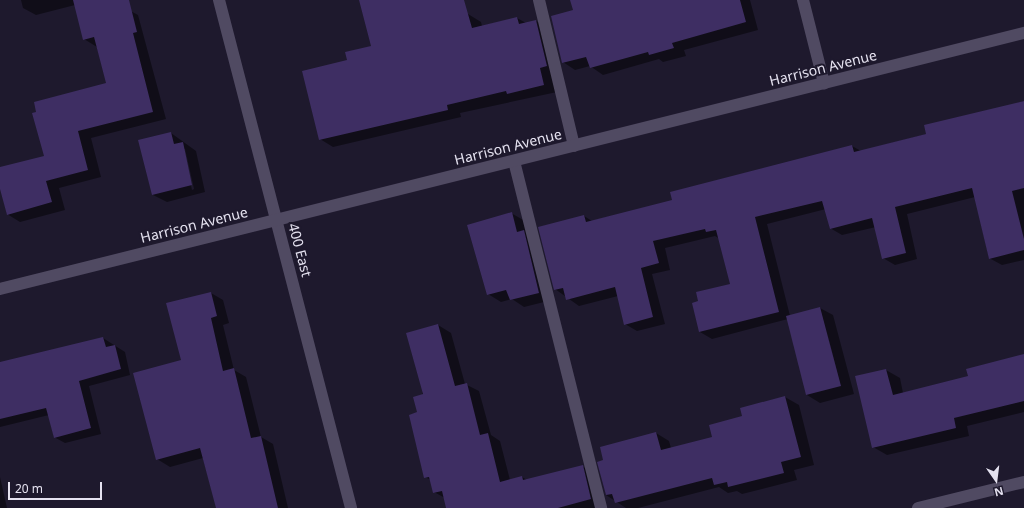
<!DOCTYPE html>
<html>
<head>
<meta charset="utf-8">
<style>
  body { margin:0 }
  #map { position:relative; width:1024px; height:508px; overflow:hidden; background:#1e192d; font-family:"Noto Sans",sans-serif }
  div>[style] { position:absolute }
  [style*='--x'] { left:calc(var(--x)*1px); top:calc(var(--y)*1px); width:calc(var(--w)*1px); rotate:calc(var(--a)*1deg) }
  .shadow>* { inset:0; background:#0007 }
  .building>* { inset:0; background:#3e2e63 }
  .lane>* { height:12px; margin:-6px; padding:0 6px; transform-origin:6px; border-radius:6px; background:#504a62 }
  .street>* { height:12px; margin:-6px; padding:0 6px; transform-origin:6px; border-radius:6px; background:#504a62 }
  span { translate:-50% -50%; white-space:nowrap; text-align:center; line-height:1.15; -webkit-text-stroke:4px #1e192d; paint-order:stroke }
  .street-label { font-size:14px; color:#e5e2f0 }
  .north { position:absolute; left:976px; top:460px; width:40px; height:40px; -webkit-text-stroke:3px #1e192d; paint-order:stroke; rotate:166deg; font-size:11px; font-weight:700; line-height:16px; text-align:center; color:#e5e2f0 }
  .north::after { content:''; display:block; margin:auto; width:14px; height:18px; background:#e5e2f0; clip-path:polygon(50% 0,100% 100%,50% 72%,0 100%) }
  .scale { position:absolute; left:8px; top:482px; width:94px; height:18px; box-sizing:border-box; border:2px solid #e5e2f0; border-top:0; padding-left:5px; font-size:12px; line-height:14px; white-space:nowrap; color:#e5e2f0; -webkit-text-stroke:3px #1e192d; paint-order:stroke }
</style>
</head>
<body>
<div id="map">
  <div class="shadow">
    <i style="clip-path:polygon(21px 0,120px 0,125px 8px,138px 15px,166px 119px,91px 138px,101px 177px,59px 188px,65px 210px,20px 222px,7px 214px,0 185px,0 168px,45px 157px,107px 84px,97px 47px,84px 39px,75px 5px,36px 15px,23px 8px)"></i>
    <i style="clip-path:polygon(360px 0,432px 0,468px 14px,481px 22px,482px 26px,517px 18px,526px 23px,536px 21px,549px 28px,557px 92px,460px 113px,461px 117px,333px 147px,320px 139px,348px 61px,372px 46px)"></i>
    <i style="clip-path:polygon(571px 0,750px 0,758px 30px,684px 50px,686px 56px,663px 62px,659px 59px,603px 75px,590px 66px,575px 70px,563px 62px,574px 11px)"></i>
    <i style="clip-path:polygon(1024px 101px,1024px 260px,1002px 265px,989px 258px,975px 197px,907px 214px,917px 259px,895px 265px,883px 258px,876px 227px,842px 235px,830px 228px,826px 209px,767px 224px,790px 316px,820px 308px,833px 315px,854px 394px,820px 403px,807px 395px,788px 319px,712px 339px,700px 332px,731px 284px,720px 239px,715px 236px,665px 248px,670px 270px,652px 274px,665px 324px,637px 331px,625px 324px,618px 296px,579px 306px,555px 289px,584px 216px,592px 221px,673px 201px,852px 146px,861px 151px,927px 134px)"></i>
    <i style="clip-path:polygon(evenodd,171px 133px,196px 151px,205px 192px,167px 202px,153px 195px,171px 133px,183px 149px,185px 149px,194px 189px,192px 190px,183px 149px)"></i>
    <i style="clip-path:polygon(511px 213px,525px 221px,552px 300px,524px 307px,512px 299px,501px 302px,488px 294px)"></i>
    <i style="clip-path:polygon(211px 293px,223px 300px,229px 323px,223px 325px,234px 370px,246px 377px,261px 437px,273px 444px,288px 508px,217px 508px,203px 458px,170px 467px,157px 459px,182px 361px)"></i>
    <i style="clip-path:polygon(438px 325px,451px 333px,465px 384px,479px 391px,491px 435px,500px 441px,510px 480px,522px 477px,527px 480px,582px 466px,595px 474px,596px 508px,447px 508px,445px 498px,434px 492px,431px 480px,425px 477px,418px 413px)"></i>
    <i style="clip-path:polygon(103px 338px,125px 352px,130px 375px,89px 386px,101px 434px,65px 443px,54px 437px,49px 415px,0 427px,0 365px)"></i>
    <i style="clip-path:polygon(1024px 355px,1024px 412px,967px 426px,969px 436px,887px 455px,873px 447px,886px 370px,900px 378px,903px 393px,969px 377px)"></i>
    <i style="clip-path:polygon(785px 397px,799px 405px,814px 465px,794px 470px,797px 480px,742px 494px,737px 491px,728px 493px,719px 487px,638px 508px,626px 508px,606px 495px,605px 461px,656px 433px,669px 441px,671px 448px,713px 438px,743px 417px)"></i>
    <i style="clip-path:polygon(0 477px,7px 508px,0 508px)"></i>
  </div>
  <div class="building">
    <i style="clip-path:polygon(73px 0,129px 0,137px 32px,133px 33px,153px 112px,78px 131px,88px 170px,46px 181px,52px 202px,7px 215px,0 189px,0 167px,44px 156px,32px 113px,36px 112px,34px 102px,106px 83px,94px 37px,83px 40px)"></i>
    <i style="clip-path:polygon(359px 0,464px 0,472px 28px,517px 17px,519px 24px,536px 20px,547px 66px,540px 68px,544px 85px,507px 94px,506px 91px,447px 105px,448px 110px,319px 140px,302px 71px,347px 60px,345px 52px,371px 46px)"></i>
    <i style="clip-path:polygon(570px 0,740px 0,746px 22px,672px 43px,674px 48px,649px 55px,648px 52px,590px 68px,586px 57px,562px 63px,551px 16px,573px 10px)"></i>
    <i style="clip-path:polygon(1024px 101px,1024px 188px,1012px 191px,1024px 239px,1024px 250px,989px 259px,972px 188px,895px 207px,906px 253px,882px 259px,872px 218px,830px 229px,822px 201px,755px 217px,779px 312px,699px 332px,692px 303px,698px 301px,696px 292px,730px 284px,716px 230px,706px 232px,705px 229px,653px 241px,659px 263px,641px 268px,653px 317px,624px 325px,615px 287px,566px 300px,563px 288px,554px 290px,538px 227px,584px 215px,586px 222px,672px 200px,670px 192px,852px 145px,854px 152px,926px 134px,924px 125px)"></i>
    <i style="clip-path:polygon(171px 132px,174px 144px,183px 142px,192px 185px,152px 195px,138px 140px)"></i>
    <i style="clip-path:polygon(512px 212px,517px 232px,524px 230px,539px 293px,510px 300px,506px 290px,487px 295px,467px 225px)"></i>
    <i style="clip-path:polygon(211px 292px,217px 316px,211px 318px,223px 371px,234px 368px,251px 438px,261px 436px,278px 508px,216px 508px,200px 448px,156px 460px,133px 373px,181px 360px,166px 303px)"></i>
    <i style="clip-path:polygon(820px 307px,841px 386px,806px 395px,786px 316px)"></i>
    <i style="clip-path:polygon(438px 324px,455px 386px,467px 383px,480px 435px,488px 433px,500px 482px,522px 476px,523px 480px,583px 465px,591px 499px,558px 508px,446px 508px,442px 491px,433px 493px,429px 477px,424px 478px,409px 415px,417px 412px,413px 397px,423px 394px,406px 333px)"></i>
    <i style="clip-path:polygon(103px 337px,106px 347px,115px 345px,121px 369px,79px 381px,91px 428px,54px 438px,46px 408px,0 419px,0 362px)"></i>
    <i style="clip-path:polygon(1024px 354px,1024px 401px,954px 418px,956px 428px,872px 448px,855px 376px,886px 369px,893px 395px,968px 376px,966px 369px)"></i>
    <i style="clip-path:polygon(785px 396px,801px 457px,781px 462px,784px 473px,728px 487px,727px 482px,714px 485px,712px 478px,615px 503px,612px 494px,606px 495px,597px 462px,603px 460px,600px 447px,656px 432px,661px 450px,712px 437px,709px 425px,742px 416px,740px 408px)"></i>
  </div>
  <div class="lane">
    <i style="--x:539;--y:0;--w:150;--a:76.5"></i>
    <i style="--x:514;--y:161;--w:358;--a:75.9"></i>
  </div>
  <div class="street">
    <i style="--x:219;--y:0;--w:525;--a:75.43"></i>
    <i style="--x:803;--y:0;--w:86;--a:75.8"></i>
    <i style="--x:0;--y:289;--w:1056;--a:-14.04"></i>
    <i style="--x:918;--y:508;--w:109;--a:-13.8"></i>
  </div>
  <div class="street-label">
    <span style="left:823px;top:68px;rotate:-14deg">Harrison Avenue</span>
    <span style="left:508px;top:147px;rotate:-14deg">Harrison Avenue</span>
    <span style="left:194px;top:225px;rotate:-14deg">Harrison Avenue</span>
    <span style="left:300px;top:250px;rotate:75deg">400 East</span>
  </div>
  <div class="north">N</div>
  <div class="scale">20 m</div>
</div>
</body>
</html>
